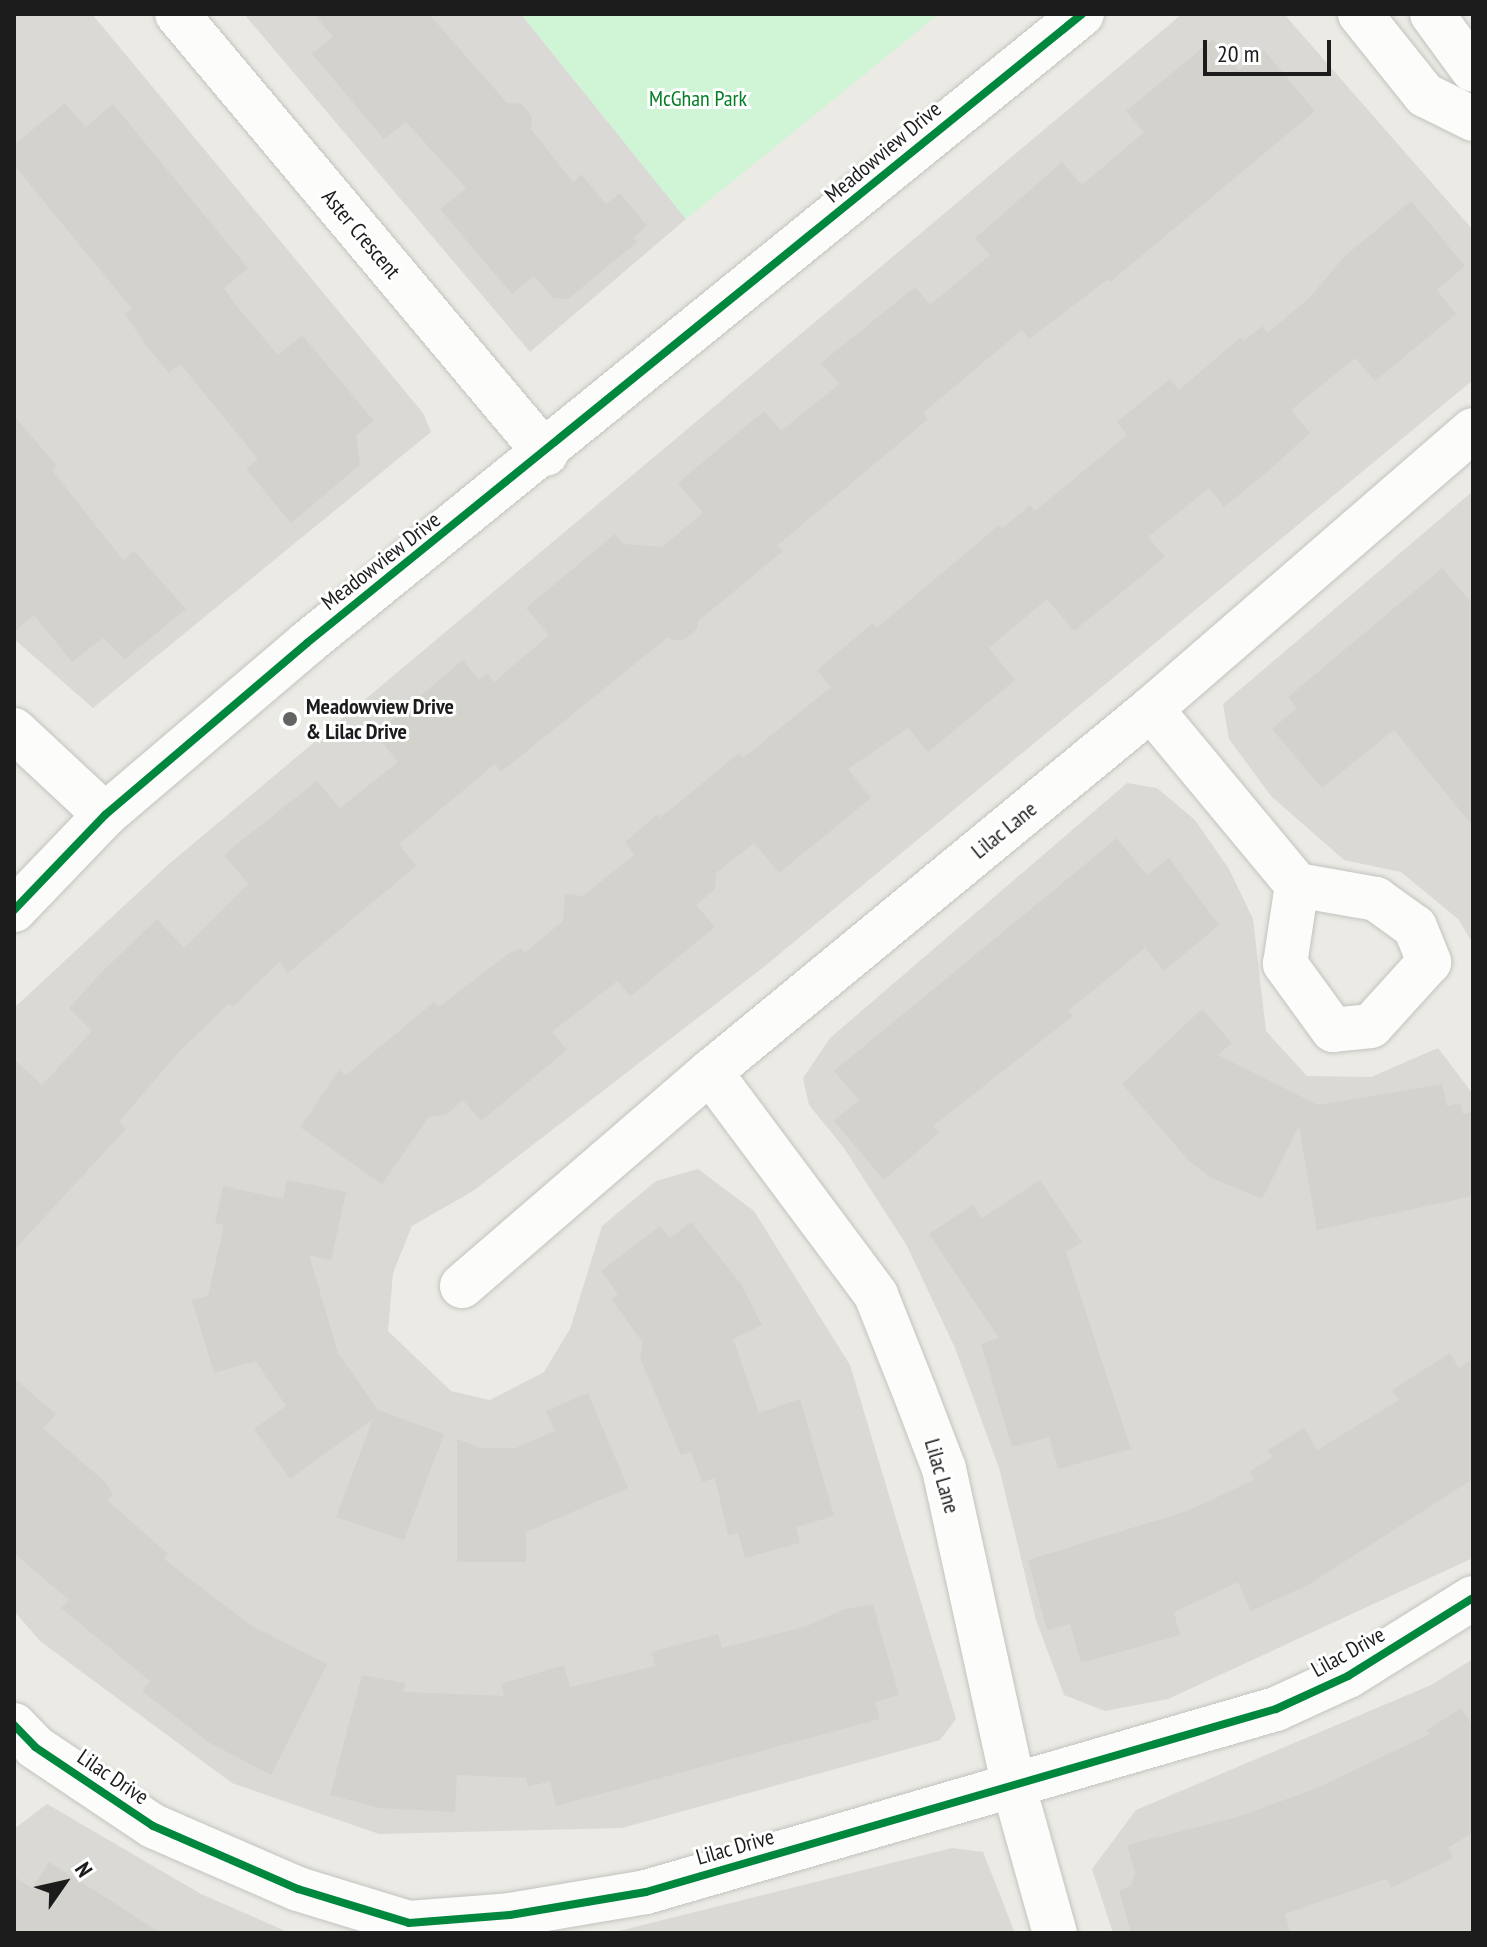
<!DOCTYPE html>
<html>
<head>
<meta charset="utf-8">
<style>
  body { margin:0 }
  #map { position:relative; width:1487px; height:1947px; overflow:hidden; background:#ebeae4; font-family:"PT Sans Narrow",sans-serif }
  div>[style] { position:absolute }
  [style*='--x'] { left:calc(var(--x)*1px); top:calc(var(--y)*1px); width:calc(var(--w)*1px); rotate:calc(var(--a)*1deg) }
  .residential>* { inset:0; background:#dad9d6 }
  .park>* { inset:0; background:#d0f4d6 }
  .building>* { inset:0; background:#d4d2cc }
  .roads { filter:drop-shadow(0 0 2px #c3c3c0) drop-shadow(0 0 2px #c3c3c0) }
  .minor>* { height:44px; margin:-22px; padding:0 22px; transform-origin:22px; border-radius:22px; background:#fcfcfb }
  .cycleway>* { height:8px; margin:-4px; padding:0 4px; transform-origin:4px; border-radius:4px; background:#00873e }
  .dots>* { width:22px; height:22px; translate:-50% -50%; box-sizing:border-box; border:4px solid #fff; border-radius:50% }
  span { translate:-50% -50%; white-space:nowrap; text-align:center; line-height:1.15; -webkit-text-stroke:6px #fff; paint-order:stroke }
  .park-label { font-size:22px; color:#057f25 }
  .street-label { font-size:22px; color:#1c1c1c }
  .poi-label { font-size:22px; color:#1c1c1c; font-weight:700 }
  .left { translate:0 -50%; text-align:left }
  .frame { position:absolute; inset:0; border:16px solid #1c1c1c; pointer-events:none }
  .north { position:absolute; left:24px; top:1843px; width:80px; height:80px; -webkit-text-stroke:6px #fff; paint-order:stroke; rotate:56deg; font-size:22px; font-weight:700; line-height:32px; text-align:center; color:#1c1c1c }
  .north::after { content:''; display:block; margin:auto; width:28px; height:36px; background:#1c1c1c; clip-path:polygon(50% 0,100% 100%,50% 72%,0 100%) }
  .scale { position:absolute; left:1203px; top:40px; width:128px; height:36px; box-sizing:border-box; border:4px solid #1c1c1c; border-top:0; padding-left:10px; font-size:24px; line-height:28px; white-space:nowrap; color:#1c1c1c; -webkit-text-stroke:6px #fff; paint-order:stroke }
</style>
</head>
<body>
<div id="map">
  <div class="residential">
    <i style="clip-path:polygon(14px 14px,92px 14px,423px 413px,431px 432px,93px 708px,14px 639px)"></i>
    <i style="clip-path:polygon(244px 14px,521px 14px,686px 219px,530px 352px)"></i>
    <i style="clip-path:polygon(1182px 14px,1284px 14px,1473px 230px,1473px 380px,765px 966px,473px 1191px,412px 1226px,393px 1273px,388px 1331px,451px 1391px,490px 1400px,544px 1372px,570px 1329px,602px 1226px,656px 1181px,698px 1169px,754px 1211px,850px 1365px,956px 1719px,940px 1740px,622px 1828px,379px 1834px,232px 1783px,40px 1641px,14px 1611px,14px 1008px,169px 864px)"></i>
    <i style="clip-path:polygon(1473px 491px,1473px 944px,1458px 919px,1401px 872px,1344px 860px,1271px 796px,1229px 739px,1223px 704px)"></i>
    <i style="clip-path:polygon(1127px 783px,1157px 788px,1195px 820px,1229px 869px,1253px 919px,1266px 1031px,1307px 1076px,1371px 1077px,1438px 1048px,1473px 1094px,1473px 1558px,1168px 1699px,1105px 1711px,1064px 1695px,1036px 1620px,999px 1468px,955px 1348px,907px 1246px,844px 1148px,809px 1105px,803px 1078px,830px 1038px)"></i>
    <i style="clip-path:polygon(1473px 1659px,1473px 1933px,1113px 1933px,1092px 1869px,1136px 1810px,1431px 1685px)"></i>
    <i style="clip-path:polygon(47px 1804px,201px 1894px,290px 1933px,14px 1933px,14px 1829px)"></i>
    <i style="clip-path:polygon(952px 1848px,983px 1852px,1015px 1933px,611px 1933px)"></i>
  </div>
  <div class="park">
    <i style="clip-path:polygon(521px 14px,939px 14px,686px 219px)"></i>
  </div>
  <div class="building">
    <i style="clip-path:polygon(314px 14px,429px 14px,507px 103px,522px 104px,532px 116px,531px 129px,573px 182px,581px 174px,606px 204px,620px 193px,647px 226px,633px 238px,637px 242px,568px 299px,553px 298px,534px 276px,512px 294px,440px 209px,466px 188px,406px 122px,384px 139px,312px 54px,333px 37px)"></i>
    <i style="clip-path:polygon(1213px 39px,1239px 70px,1264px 50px,1315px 111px,1110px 282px,1108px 279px,1029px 339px,1022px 330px,923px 413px,928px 419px,778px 545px,783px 551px,698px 621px,697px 629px,682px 641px,667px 638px,501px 772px,495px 764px,399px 844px,416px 866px,288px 973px,279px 962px,233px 1007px,229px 1003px,176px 1055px,119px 1122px,126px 1129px,14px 1250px,14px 1059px,42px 1085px,92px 1031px,69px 1008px,102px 972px,157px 919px,184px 948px,248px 884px,225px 856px,232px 848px,317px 781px,340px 808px,398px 762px,375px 734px,463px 660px,479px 680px,488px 674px,494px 682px,549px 635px,526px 608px,615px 534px,623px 544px,662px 547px,703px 513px,678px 483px,764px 411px,781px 431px,839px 384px,821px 363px,915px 287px,930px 305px,990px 255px,975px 238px,1062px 162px,1082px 185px,1144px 132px,1126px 111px)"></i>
    <i style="clip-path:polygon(65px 103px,86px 127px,113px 104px,248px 268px,224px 288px,238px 308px,278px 355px,302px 335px,374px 421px,356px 435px,360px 465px,291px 523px,246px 469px,258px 459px,180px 364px,169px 373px,147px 347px,125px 314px,132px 309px,14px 165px,14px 145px)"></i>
    <i style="clip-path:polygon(1411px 201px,1465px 266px,1437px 290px,1456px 314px,1375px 381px,1355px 358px,1291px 410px,1310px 433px,1266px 473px,1224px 507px,1209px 488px,1148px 537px,1165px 557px,1074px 631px,1047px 599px,989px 648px,1015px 680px,928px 752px,908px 728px,848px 769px,871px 798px,779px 873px,754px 843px,716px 873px,715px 889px,696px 905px,715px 927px,631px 996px,617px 981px,552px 1032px,567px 1050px,481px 1121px,463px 1100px,446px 1115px,429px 1117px,382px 1184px,300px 1127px,339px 1070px,346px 1075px,434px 1002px,439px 1007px,508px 954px,521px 948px,525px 953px,563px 921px,565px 894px,583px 896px,634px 855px,625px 842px,658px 814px,660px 818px,739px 753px,743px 758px,831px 687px,817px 670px,873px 623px,877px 628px,999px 525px,1002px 529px,1030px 505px,1035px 511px,1127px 435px,1117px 422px,1170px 379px,1179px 390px,1241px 337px,1244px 341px,1262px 326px,1268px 333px,1310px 297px,1345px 256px)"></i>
    <i style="clip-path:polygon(14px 416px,57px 466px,52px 470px,123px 560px,134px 551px,186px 609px,125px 659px,103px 638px,72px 662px,34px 615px,14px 632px)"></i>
    <i style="clip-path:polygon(1442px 568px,1473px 605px,1473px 826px,1394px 730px,1322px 788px,1272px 729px,1297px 708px,1288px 697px)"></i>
    <i style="clip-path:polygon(1117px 838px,1147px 875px,1169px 858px,1219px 925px,1164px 971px,1145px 948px,1068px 1011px,1073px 1016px,933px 1126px,939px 1133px,884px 1180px,834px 1121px,859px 1100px,834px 1071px)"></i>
    <i style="clip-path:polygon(1202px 1009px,1232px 1043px,1218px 1055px,1318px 1105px,1442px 1084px,1447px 1106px,1460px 1103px,1463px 1114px,1473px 1112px,1473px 1196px,1317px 1230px,1299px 1126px,1262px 1199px,1211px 1178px,1189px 1161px,1122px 1084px)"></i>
    <i style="clip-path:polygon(287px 1180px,346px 1192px,331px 1260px,309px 1255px,338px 1353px,378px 1410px,444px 1434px,404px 1540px,336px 1517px,373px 1419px,290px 1479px,254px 1429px,286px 1406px,256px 1361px,214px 1373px,192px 1300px,208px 1296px,224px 1225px,215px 1223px,223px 1186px,283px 1199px)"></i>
    <i style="clip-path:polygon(1040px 1180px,1082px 1242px,1066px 1252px,1131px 1449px,1058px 1469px,1049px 1437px,1012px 1447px,981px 1344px,999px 1338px,929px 1234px,973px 1205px,982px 1218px)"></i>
    <i style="clip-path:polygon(691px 1222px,741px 1284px,762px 1325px,733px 1339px,759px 1413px,800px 1399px,834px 1516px,796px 1527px,800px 1543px,745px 1558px,738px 1533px,728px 1535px,715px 1478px,702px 1482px,691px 1452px,681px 1455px,640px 1358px,643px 1343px,612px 1300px,618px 1294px,601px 1271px,660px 1226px,670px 1238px)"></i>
    <i style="clip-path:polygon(1450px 1353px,1459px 1368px,1473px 1359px,1473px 1479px,1308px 1585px,1251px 1611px,1238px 1582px,1174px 1612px,1180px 1635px,1081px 1663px,1070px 1624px,1047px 1630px,1028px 1560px,1187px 1511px,1254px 1480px,1249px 1472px,1272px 1457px,1268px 1450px,1304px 1428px,1317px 1450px,1399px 1400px,1392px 1390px)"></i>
    <i style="clip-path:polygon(14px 1378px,56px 1414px,43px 1428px,104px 1481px,113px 1494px,108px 1501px,168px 1554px,164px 1559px,252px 1626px,327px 1664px,271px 1775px,208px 1742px,142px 1691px,150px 1681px,61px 1608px,69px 1600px,14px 1553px)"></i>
    <i style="clip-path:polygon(588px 1393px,628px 1488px,526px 1532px,526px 1562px,457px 1562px,457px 1439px,481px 1448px,516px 1448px,555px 1431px,546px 1411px)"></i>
    <i style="clip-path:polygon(873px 1605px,899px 1695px,875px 1702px,880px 1719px,556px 1806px,550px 1781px,528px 1787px,526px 1778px,457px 1775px,455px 1812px,380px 1808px,330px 1795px,362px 1675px,406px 1683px,403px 1692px,504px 1696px,501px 1684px,564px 1665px,570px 1687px,655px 1666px,652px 1652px,718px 1634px,722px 1648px,807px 1626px,844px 1609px)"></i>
    <i style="clip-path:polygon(1461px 1708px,1473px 1726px,1473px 1832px,1448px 1848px,1453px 1858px,1391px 1888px,1386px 1879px,1285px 1914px,1290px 1933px,1131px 1933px,1119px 1890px,1131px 1886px,1135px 1873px,1127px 1845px,1234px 1818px,1315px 1789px,1430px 1734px,1427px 1730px)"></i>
    <i style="clip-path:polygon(49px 1862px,113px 1902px,160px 1933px,14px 1933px,14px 1877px,32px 1888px)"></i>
  </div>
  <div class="roads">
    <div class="minor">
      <i style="--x:177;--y:14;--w:574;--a:50.02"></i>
      <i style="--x:1360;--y:14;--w:104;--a:51.3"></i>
      <i style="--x:1425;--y:95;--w:54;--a:26.6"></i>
      <i style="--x:1432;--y:14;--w:69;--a:53.8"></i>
      <i style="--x:1151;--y:709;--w:229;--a:50.3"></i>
      <i style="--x:1297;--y:885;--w:80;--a:10"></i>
      <i style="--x:1376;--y:899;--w:48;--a:35.7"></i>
      <i style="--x:1415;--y:927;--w:38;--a:68"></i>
      <i style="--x:1429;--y:962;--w:86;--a:132.2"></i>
      <i style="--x:1371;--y:1026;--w:38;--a:174"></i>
      <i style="--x:1333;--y:1030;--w:82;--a:-126"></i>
      <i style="--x:1285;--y:964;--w:80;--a:-81.4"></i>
      <i style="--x:14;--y:730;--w:125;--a:43"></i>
      <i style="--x:14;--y:910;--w:132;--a:-46.2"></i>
      <i style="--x:105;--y:815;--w:265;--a:-40.4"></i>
      <i style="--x:307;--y:643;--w:998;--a:-39.06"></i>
      <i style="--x:710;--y:1072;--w:278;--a:53.3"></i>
      <i style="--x:876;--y:1295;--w:105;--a:68.3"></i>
      <i style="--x:915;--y:1393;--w:81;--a:69.1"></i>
      <i style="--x:944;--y:1469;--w:322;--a:77.6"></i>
      <i style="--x:1013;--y:1784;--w:155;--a:74.3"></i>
      <i style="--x:462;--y:1286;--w:328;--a:-40.8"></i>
      <i style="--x:710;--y:1072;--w:571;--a:-39.46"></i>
      <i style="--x:1151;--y:709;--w:426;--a:-40.9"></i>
      <i style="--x:14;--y:1725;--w:30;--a:46"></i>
      <i style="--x:35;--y:1747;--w:142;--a:33.8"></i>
      <i style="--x:153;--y:1826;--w:158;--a:23.5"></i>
      <i style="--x:298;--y:1889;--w:116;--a:17"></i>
      <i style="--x:409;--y:1923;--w:101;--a:-4.5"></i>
      <i style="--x:510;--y:1915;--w:138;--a:-9.6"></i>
      <i style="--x:646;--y:1892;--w:656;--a:-16.2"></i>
      <i style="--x:1276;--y:1709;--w:79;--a:-24.6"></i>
      <i style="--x:1348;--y:1676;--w:147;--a:-32"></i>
    </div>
  </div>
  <div class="cycleway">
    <i style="--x:14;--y:910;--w:132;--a:-46.2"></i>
    <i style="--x:105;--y:815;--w:265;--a:-40.4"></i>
    <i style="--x:307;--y:643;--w:998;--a:-39.06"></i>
    <i style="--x:14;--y:1725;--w:30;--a:46"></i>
    <i style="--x:35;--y:1747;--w:142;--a:33.8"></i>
    <i style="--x:153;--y:1826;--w:158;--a:23.5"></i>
    <i style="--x:298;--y:1889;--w:116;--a:17"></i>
    <i style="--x:409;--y:1923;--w:101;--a:-4.5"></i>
    <i style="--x:510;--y:1915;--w:138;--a:-9.6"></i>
    <i style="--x:646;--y:1892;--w:656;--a:-16.2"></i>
    <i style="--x:1276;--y:1709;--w:79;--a:-24.6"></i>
    <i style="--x:1348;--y:1676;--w:147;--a:-32"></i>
  </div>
  <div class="dots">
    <i style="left:290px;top:719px;background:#646462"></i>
  </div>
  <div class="park-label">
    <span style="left:698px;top:99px">McGhan Park</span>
  </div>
  <div class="street-label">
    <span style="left:883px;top:152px;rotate:-40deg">Meadowview Drive</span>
    <span style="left:361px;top:234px;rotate:50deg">Aster Crescent</span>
    <span style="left:381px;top:561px;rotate:-38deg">Meadowview Drive</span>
    <span style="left:1004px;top:830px;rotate:-39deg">Lilac Lane</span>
    <span style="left:942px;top:1476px;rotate:74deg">Lilac Lane</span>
    <span style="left:1348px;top:1652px;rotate:-29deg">Lilac Drive</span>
    <span style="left:113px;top:1777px;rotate:34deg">Lilac Drive</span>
    <span style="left:735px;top:1847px;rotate:-16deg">Lilac Drive</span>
  </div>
  <div class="poi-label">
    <span class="left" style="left:306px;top:719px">Meadowview Drive<br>&amp; Lilac Drive</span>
  </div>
  <div class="frame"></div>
  <div class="north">N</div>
  <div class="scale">20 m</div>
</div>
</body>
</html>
